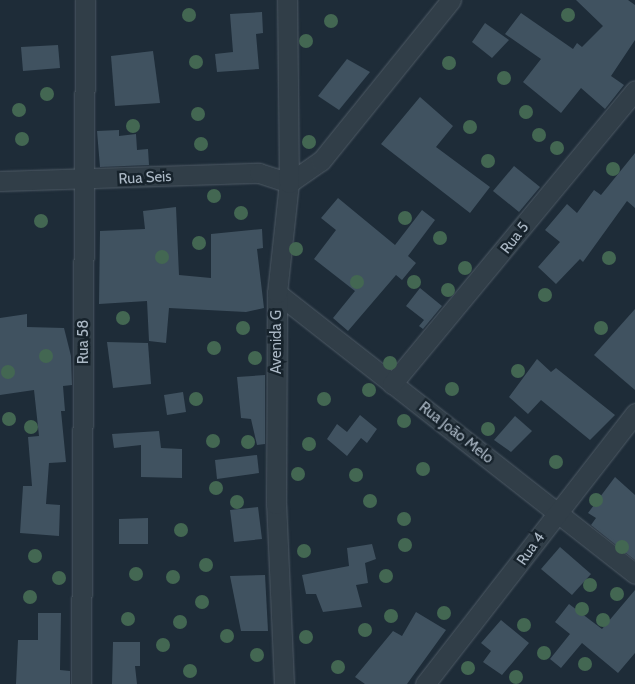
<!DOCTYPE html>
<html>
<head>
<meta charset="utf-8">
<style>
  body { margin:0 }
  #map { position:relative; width:635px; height:684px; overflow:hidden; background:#1e2c38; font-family:Cabin,sans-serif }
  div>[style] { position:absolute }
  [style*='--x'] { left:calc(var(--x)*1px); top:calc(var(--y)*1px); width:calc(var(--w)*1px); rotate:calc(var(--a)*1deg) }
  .building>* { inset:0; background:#405260 }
  .roads { filter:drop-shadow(0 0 1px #4f5b66) drop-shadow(0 0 1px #4f5b66) }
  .minor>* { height:19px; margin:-9.5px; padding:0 9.5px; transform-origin:9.5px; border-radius:9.5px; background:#313e48 }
  .trees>* { width:14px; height:14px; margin:-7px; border-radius:50%; background:#436752 }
  span { translate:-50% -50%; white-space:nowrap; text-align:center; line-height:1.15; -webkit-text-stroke:5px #17232c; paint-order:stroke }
  .street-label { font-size:15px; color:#abb8c5 }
</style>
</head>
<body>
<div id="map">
  <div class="building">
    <i style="clip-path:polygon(576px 0,628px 0,635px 5px,635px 40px,611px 76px,624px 85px,605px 109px,581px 88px,561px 113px,523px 82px,541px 59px,505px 34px,521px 13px,573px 49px,577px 43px,582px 47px,603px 26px)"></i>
    <i style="clip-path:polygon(262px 12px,263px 33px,256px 34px,259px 69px,217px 72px,215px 54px,233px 52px,230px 14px)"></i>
    <i style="clip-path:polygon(485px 23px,509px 40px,492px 58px,472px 42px)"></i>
    <i style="clip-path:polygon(58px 45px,60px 68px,23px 71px,21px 47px)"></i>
    <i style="clip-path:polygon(153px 51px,160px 103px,115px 106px,111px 56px)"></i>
    <i style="clip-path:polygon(347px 59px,370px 72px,339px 110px,318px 96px)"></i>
    <i style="clip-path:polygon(420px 97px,453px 126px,436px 147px,490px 187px,470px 213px,381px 144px)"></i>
    <i style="clip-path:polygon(119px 130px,119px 136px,136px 134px,137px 150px,148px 149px,149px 165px,100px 167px,97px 131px)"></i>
    <i style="clip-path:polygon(635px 153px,635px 208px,627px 201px,583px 262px,580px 259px,556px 284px,538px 267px,560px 242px,545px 230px,567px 204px,577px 213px,594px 190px,601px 195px)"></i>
    <i style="clip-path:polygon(514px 166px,540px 187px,519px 212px,493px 191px)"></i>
    <i style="clip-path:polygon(338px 198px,395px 245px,422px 210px,435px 220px,408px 256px,416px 263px,402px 280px,396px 275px,348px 331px,333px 318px,355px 291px,314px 259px,336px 230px,321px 218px)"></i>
    <i style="clip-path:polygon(176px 207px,179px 275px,211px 278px,211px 234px,262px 229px,263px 248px,257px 249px,264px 308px,246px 312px,169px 308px,166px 343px,149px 341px,147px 301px,99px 304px,100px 231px,145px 229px,143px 211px)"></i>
    <i style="clip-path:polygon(420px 288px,442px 306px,423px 329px,419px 326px,424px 320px,406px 306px)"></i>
    <i style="clip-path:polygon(635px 309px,635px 390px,594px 355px)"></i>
    <i style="clip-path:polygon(27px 314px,27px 327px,64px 328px,71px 356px,72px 385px,63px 386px,65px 411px,61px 411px,66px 462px,49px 463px,46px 504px,60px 505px,59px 536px,20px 533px,23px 486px,32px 486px,28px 437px,39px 436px,34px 390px,0 395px,0 318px)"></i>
    <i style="clip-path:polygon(107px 342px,148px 343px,151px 384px,113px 388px)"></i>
    <i style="clip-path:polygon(537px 359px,551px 372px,556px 368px,615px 415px,590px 440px,541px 400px,528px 414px,509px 397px)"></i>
    <i style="clip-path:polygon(265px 375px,265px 444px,257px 445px,251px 419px,241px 418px,237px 377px)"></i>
    <i style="clip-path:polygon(183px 392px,186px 412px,167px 415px,164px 395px)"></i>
    <i style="clip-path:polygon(360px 415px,377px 429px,367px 443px,361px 438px,347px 456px,327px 439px,337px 424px,347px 432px)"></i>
    <i style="clip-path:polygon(515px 416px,532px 431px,511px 452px,494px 440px)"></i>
    <i style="clip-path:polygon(159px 431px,161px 448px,182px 449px,182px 478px,141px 477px,141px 445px,114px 448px,112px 434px)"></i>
    <i style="clip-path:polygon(257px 455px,259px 473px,217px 479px,215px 460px)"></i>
    <i style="clip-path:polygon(615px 477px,635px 495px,635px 560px,591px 525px,596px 518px,588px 513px)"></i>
    <i style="clip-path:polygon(258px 507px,262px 539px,234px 542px,230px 510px)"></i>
    <i style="clip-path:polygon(148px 518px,148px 544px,119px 544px,119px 519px)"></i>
    <i style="clip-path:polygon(372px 544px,376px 559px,365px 563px,368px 583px,356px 585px,362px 607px,323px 612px,316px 594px,306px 594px,302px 575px,349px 566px,347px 548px)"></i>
    <i style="clip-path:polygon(560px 547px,591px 574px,572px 595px,541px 569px)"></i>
    <i style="clip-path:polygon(265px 575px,268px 631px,241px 631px,230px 576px)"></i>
    <i style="clip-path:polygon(635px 590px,635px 653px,618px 673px,582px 643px,561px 668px,550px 659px,570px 634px,555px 622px,569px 604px,602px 629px)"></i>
    <i style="clip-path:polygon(416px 612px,446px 630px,407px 684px,365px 684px,355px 677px,393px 631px,402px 636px)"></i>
    <i style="clip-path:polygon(38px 613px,61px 613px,60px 670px,70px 671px,70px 684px,16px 684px,18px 640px,38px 640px)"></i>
    <i style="clip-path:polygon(501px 620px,529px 643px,502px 675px,483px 662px,491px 651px,481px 643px)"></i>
    <i style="clip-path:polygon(113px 642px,140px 642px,140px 666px,135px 666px,137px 684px,112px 684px)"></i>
  </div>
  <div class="roads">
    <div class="minor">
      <i style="--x:0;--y:181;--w:259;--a:-1.8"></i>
      <i style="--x:259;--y:173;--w:32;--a:18"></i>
      <i style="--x:289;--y:183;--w:39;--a:-35"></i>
      <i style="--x:321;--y:161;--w:207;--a:-51.1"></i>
      <i style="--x:277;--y:293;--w:455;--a:38.1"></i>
      <i style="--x:392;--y:384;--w:381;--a:-50.4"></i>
      <i style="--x:81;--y:684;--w:684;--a:-89.66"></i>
      <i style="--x:284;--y:684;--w:180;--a:-92.5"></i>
      <i style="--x:276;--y:504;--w:211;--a:-89.7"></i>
      <i style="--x:277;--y:293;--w:111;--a:-83.8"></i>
      <i style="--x:289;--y:183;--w:183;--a:-90.6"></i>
      <i style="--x:425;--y:684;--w:343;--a:-52.2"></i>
    </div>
  </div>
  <div class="trees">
    <i style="left:189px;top:15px"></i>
    <i style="left:568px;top:15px"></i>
    <i style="left:331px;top:21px"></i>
    <i style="left:306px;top:41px"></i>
    <i style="left:196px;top:62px"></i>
    <i style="left:449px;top:63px"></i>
    <i style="left:504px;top:78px"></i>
    <i style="left:47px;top:94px"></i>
    <i style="left:19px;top:110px"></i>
    <i style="left:526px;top:112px"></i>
    <i style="left:198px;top:114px"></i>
    <i style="left:133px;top:126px"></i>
    <i style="left:470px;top:127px"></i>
    <i style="left:539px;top:135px"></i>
    <i style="left:22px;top:139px"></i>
    <i style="left:309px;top:142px"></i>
    <i style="left:201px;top:144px"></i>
    <i style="left:557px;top:148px"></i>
    <i style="left:488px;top:161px"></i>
    <i style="left:613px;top:169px"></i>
    <i style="left:214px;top:196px"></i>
    <i style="left:241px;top:213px"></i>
    <i style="left:405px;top:218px"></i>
    <i style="left:41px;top:221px"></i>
    <i style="left:440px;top:238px"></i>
    <i style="left:199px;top:243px"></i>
    <i style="left:296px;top:249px"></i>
    <i style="left:162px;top:257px"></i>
    <i style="left:609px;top:258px"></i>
    <i style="left:465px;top:268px"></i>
    <i style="left:357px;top:282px"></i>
    <i style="left:414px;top:282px"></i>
    <i style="left:448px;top:290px"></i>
    <i style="left:545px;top:295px"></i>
    <i style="left:123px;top:318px"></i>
    <i style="left:243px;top:328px"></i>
    <i style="left:601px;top:328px"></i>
    <i style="left:214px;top:348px"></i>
    <i style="left:46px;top:356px"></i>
    <i style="left:255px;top:358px"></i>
    <i style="left:390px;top:363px"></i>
    <i style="left:518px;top:371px"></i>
    <i style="left:8px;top:372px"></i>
    <i style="left:452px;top:389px"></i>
    <i style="left:369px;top:390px"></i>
    <i style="left:196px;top:399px"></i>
    <i style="left:324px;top:399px"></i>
    <i style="left:9px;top:419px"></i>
    <i style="left:404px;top:421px"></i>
    <i style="left:31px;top:427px"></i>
    <i style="left:488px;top:429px"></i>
    <i style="left:213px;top:441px"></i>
    <i style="left:248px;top:442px"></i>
    <i style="left:309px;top:444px"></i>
    <i style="left:556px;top:462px"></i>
    <i style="left:423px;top:469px"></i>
    <i style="left:298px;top:474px"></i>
    <i style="left:356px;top:475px"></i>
    <i style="left:216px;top:488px"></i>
    <i style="left:596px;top:500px"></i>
    <i style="left:370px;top:501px"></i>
    <i style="left:237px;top:502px"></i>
    <i style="left:404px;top:519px"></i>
    <i style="left:181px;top:530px"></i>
    <i style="left:405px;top:545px"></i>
    <i style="left:622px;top:547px"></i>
    <i style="left:304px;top:551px"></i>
    <i style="left:35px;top:556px"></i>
    <i style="left:206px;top:565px"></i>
    <i style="left:136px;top:574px"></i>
    <i style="left:386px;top:576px"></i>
    <i style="left:173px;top:577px"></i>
    <i style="left:59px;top:578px"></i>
    <i style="left:590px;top:585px"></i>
    <i style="left:617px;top:594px"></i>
    <i style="left:30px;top:597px"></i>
    <i style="left:202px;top:602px"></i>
    <i style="left:582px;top:609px"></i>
    <i style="left:444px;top:613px"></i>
    <i style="left:391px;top:616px"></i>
    <i style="left:128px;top:619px"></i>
    <i style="left:603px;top:620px"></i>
    <i style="left:180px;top:622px"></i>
    <i style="left:524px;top:625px"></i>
    <i style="left:365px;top:630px"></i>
    <i style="left:227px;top:636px"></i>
    <i style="left:306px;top:637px"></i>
    <i style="left:163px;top:645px"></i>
    <i style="left:544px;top:653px"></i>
    <i style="left:257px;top:655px"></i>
    <i style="left:585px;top:664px"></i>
    <i style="left:338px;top:667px"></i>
    <i style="left:468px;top:668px"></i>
    <i style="left:190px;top:671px"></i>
    <i style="left:516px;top:677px"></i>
  </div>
  <div class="street-label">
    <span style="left:145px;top:178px;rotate:-3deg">Rua Seis</span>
    <span style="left:515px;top:238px;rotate:-52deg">Rua 5</span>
    <span style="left:84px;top:342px;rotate:-90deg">Rua 58</span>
    <span style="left:277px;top:342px;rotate:-90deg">Avenida G</span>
    <span style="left:456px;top:433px;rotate:38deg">Rua João Melo</span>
    <span style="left:531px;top:549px;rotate:-55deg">Rua 4</span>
  </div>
</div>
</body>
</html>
